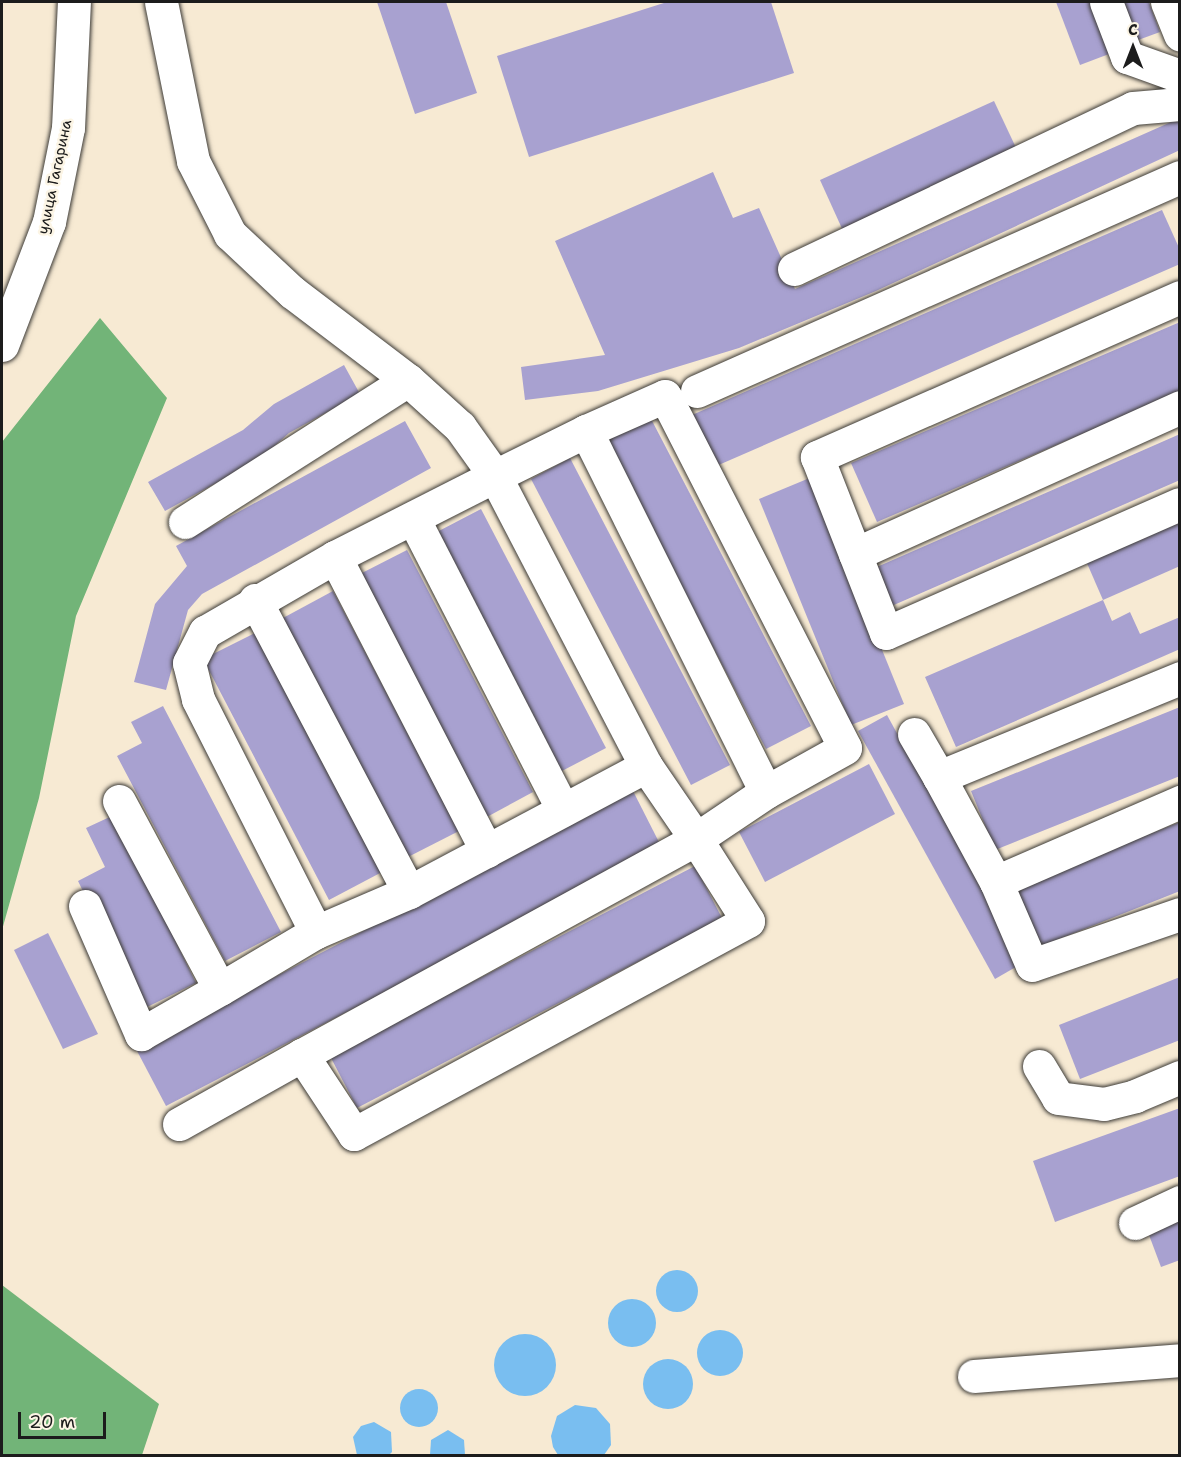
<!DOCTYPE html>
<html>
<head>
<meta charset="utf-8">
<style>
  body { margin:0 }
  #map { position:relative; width:1181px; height:1457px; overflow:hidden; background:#f7ead3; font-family:"Shantell Sans",sans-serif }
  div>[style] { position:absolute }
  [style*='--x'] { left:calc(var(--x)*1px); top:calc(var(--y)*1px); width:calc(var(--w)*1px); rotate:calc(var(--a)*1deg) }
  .forest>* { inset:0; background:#72b478 }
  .water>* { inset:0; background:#79bef0 }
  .round { border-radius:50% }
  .building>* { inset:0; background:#a8a1d0 }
  .roads { filter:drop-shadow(0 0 2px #3d3b37) drop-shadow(0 0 2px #3d3b37) }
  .minor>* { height:33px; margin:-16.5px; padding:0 16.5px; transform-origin:16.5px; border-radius:16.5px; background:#fff }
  span { translate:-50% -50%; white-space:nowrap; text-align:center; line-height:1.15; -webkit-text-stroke:5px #fcf5e5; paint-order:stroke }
  .street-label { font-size:15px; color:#1c1c1c }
  .frame { position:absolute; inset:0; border:3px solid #1c1c1c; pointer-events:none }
  .north { position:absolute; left:1103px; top:18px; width:60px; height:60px; -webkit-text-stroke:4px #fcf5e5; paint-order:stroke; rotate:0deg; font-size:16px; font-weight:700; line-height:24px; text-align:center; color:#1c1c1c }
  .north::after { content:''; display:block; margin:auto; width:21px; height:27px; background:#1c1c1c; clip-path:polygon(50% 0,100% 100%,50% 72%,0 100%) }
  .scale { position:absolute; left:18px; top:1412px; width:88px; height:27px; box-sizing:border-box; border:3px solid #1c1c1c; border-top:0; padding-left:8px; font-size:18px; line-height:21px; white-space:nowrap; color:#1c1c1c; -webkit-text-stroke:4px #fcf5e5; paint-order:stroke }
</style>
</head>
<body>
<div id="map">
  <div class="forest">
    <i style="clip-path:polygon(100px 318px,167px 398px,76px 616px,39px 798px,2px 930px,2px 442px)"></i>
    <i style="clip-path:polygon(2px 1285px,159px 1404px,142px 1455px,2px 1455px)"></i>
  </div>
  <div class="water">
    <i class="round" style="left:656px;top:1270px;width:42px;height:42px"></i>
    <i class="round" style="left:608px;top:1299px;width:48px;height:48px"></i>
    <i class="round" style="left:697px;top:1330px;width:46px;height:46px"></i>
    <i class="round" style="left:494px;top:1334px;width:62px;height:62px"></i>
    <i class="round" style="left:643px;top:1359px;width:50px;height:50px"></i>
    <i class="round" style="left:400px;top:1389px;width:38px;height:38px"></i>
    <i style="clip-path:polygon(575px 1405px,596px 1408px,610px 1424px,611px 1445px,604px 1455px,558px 1455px,553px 1447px,551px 1436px,557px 1416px)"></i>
    <i style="clip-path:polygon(374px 1422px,391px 1432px,392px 1452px,389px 1455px,357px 1455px,353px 1437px,361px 1426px)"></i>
    <i style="clip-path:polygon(448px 1430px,464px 1440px,465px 1455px,430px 1455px,431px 1440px)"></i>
  </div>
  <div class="building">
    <i style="clip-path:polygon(377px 2px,446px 2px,477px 93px,415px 114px)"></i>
    <i style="clip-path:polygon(667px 2px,771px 2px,794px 73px,529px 157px,497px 56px)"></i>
    <i style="clip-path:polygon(1056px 2px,1090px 2px,1109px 54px,1080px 65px)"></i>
    <i style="clip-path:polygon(1115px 2px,1149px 2px,1160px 32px,1130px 43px)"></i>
    <i style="clip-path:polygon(994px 101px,1019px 154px,844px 233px,820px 180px)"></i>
    <i style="clip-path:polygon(1180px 118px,1180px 150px,876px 291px,739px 348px,598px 391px,525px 400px,521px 367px,605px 355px,555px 241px,713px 172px,733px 218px,759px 208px,795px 289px)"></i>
    <i style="clip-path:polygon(1162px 210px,1180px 250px,1180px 264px,714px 467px,692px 415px)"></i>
    <i style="clip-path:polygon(1180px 322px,1180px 392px,877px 522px,851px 463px)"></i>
    <i style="clip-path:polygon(344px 365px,360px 394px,289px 433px,260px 459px,165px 511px,148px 482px,243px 430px,274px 404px)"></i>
    <i style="clip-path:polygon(649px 415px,811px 726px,766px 749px,604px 438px)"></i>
    <i style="clip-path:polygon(405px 421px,431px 468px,202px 594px,188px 610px,166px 690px,134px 682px,155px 604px,187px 566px,176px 546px)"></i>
    <i style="clip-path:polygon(1180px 434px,1180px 480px,887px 608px,870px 570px)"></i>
    <i style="clip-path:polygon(570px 458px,730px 765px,691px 785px,531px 479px)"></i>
    <i style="clip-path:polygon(812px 477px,904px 704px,851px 725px,759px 499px)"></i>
    <i style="clip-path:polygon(481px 509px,606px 748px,560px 772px,435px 533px)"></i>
    <i style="clip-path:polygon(1180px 521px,1180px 566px,1103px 600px,1086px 561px)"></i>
    <i style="clip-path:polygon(407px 550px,533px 792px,485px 818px,358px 575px)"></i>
    <i style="clip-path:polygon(333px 591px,459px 831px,408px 857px,283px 618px)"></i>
    <i style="clip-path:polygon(1103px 600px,1112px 621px,1130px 612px,1140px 634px,1180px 617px,1180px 649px,956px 747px,925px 677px)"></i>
    <i style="clip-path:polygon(257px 632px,382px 872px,329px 900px,203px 659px)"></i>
    <i style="clip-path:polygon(163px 706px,281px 932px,225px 961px,117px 756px,142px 743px,131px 722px)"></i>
    <i style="clip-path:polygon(1180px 707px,1180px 776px,995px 850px,971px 791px)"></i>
    <i style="clip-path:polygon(887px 715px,1023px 963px,995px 979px,858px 731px)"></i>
    <i style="clip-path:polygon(869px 764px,895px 814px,765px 882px,739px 832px)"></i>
    <i style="clip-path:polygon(633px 791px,662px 848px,166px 1106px,136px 1049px)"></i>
    <i style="clip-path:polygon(114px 815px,196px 983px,141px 1010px,78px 881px,105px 867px,86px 828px)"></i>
    <i style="clip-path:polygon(1180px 822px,1180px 891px,1034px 949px,1011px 889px)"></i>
    <i style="clip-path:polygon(695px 866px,722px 918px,357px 1108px,330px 1056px)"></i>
    <i style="clip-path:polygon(48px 933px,98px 1034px,63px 1049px,14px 950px)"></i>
    <i style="clip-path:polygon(1180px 977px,1180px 1040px,1080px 1079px,1059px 1025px)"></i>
    <i style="clip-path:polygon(1180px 1108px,1180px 1176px,1055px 1222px,1033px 1161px)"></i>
    <i style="clip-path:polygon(1180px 1215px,1180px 1260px,1161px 1267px,1146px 1227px)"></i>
  </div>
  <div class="roads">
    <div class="minor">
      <i style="--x:161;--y:2;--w:162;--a:78.6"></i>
      <i style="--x:193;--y:161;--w:82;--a:63.1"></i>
      <i style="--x:230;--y:234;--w:85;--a:43.1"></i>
      <i style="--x:292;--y:292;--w:146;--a:37.2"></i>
      <i style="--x:408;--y:380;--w:70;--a:42.1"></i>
      <i style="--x:460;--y:427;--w:60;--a:54.5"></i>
      <i style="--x:495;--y:476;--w:327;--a:62.5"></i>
      <i style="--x:646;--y:766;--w:268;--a:152"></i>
      <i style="--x:409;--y:892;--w:101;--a:156.7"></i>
      <i style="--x:316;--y:932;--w:261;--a:-116.9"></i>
      <i style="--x:198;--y:699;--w:37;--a:-104"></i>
      <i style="--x:189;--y:663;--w:35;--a:-63"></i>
      <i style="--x:205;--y:632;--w:150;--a:-30"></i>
      <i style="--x:335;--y:557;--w:179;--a:-26.9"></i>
      <i style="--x:495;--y:476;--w:102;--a:-26.3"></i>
      <i style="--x:586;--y:431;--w:86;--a:-23.9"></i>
      <i style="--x:665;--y:396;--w:395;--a:62.9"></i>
      <i style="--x:845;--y:748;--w:90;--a:150.9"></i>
      <i style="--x:766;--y:792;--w:84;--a:146.1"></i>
      <i style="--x:696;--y:839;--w:88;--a:-124.4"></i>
      <i style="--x:1106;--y:2;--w:59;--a:69.1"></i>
      <i style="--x:1127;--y:57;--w:56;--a:19.7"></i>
      <i style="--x:1167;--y:2;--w:35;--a:68"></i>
      <i style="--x:794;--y:269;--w:375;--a:-25.4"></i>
      <i style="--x:1133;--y:108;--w:47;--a:-4.9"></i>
      <i style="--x:1180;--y:297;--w:397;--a:156.2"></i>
      <i style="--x:817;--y:457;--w:189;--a:68.6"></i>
      <i style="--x:886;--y:633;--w:321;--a:-23.7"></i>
      <i style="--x:2;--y:345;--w:132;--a:-69.1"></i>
      <i style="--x:49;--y:222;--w:96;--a:-78.6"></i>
      <i style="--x:68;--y:128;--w:126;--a:-87.3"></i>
      <i style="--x:697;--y:391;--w:528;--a:-23.9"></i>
      <i style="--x:586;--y:431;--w:403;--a:63.5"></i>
      <i style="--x:413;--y:518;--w:328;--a:62.8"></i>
      <i style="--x:185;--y:522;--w:264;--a:-32.5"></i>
      <i style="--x:855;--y:554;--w:357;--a:-24.3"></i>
      <i style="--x:335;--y:557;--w:331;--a:62.7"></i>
      <i style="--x:255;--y:600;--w:330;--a:62.2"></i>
      <i style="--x:914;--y:734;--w:50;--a:59.8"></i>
      <i style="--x:939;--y:777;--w:261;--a:-22.3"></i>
      <i style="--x:939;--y:777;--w:119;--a:61.5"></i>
      <i style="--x:996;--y:882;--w:90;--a:66.6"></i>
      <i style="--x:1032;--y:965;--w:157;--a:-19"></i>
      <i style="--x:119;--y:801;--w:213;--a:61.8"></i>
      <i style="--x:220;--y:989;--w:112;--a:-30.7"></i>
      <i style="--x:996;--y:882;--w:201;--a:-23.5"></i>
      <i style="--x:85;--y:906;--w:140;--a:66.4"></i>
      <i style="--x:141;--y:1034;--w:91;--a:-29.7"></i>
      <i style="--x:1039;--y:1066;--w:37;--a:59"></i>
      <i style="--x:1058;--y:1098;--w:46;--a:7.4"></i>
      <i style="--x:1104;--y:1104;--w:32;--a:-14"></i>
      <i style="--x:1135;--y:1096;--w:49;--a:-22.9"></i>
      <i style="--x:179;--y:1124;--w:141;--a:-29.3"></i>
      <i style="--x:302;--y:1055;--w:449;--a:-28.7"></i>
      <i style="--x:696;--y:839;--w:97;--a:57.6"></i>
      <i style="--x:748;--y:921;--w:448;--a:151.6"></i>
      <i style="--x:354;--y:1134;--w:95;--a:-123.4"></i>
      <i style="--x:1135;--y:1223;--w:50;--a:-25"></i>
      <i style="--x:974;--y:1376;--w:207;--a:-4.4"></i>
    </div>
  </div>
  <div class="street-label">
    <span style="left:55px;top:177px;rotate:-78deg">улица Гагарина</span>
  </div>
  <div class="frame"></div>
  <div class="north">С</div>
  <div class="scale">20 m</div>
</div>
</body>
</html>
